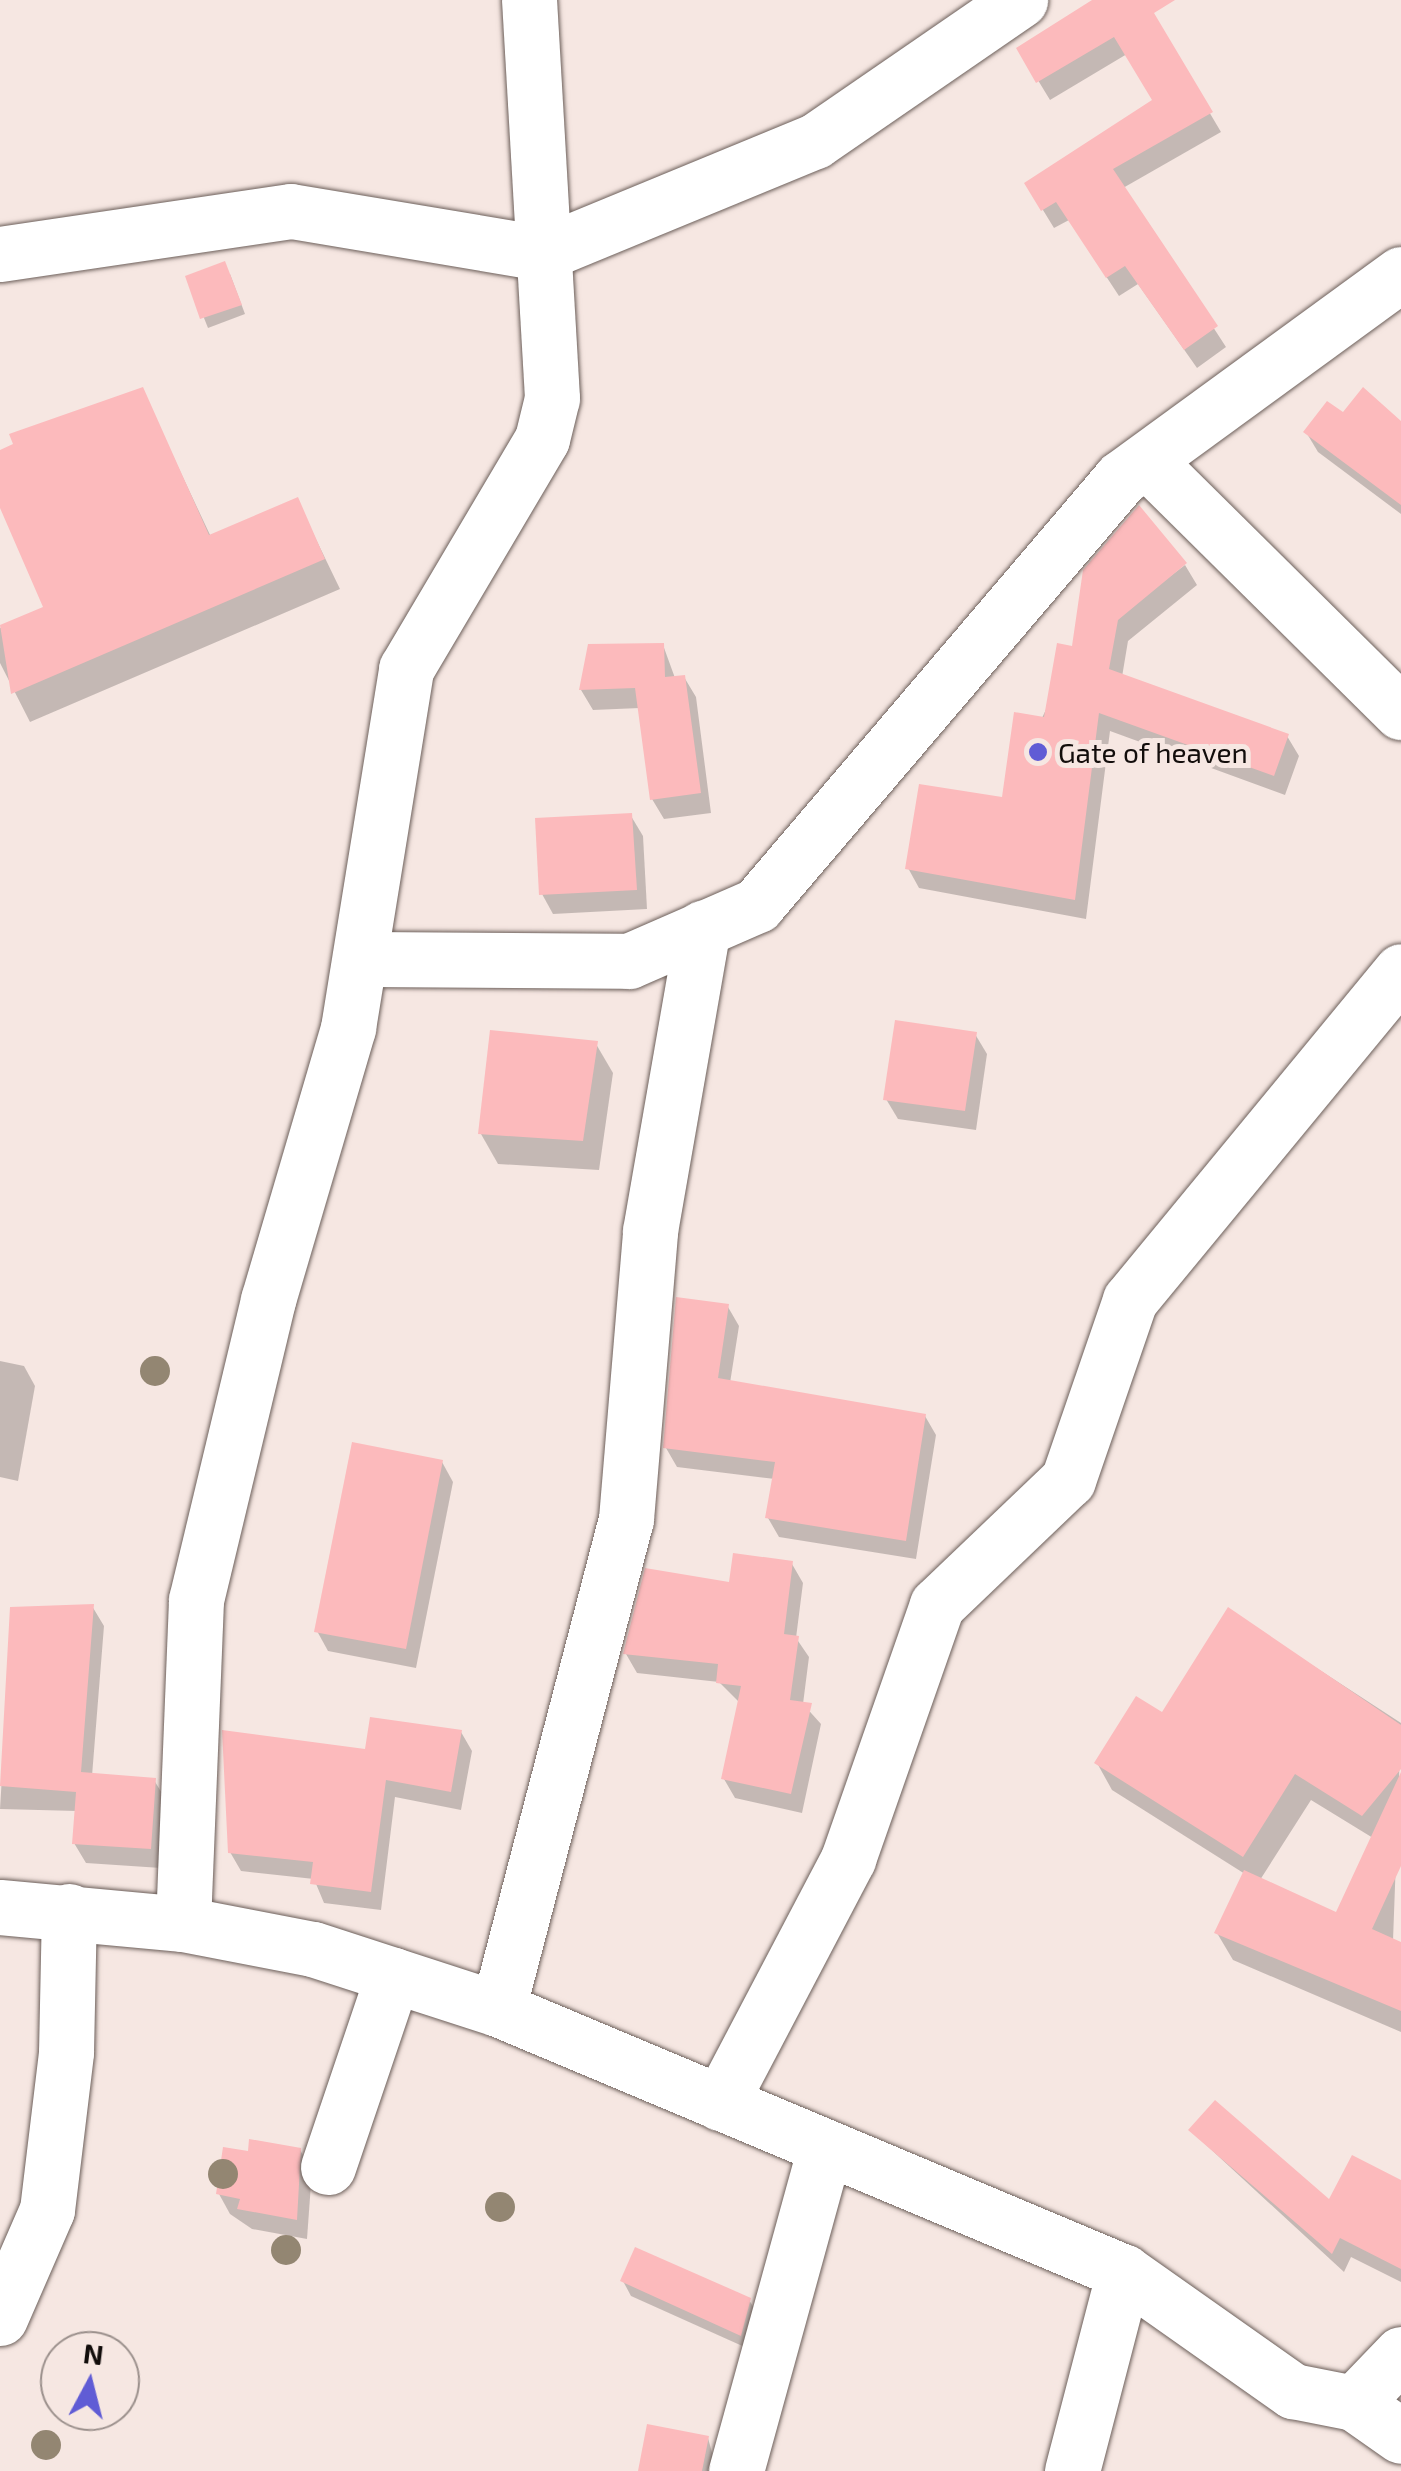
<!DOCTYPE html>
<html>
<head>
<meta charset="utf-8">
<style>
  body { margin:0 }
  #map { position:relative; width:1401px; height:2471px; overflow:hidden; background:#f6e7e2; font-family:"Exo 2",sans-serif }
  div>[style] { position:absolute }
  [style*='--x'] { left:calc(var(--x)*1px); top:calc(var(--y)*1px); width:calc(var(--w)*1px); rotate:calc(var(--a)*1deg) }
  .shadow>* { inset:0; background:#0003 }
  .building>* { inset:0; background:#fcbabc }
  .roads { filter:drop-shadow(0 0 2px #6c5f5a) drop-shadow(0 0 2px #6c5f5a) }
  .minor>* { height:55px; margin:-27.5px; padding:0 27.5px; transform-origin:27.5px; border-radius:27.5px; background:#fff }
  .trees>* { width:30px; height:30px; margin:-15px; border-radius:50%; background:#938672 }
  .dots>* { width:28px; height:28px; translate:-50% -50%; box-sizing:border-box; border:5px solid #f6e7e2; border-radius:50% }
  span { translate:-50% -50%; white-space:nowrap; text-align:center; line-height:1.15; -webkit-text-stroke:10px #f6e7e2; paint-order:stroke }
  .poi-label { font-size:28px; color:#120d0b }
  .left { translate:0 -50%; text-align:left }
  .north { position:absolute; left:40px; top:2331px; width:100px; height:100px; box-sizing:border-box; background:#f6e7e2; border:2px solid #9b908c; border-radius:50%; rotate:7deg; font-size:28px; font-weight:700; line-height:40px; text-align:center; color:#120d0b }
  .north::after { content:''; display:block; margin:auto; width:35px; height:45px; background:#605cd5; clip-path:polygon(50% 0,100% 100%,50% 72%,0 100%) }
</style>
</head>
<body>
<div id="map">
  <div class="shadow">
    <i style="clip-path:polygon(1102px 0,1143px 0,1221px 132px,1123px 188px,1226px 347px,1197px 368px,1138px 284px,1119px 296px,1069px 220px,1054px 228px,1027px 184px,1155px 101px,1127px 54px,1050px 100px,1019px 49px)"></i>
    <i style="clip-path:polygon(230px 274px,245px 314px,208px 328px,188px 278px)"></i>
    <i style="clip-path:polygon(142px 390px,211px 537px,297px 500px,340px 589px,30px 722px,0 663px,0 628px,47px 608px,0 502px,0 452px,17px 445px,12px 435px)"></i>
    <i style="clip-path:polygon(1401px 425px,1401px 514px,1318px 452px,1306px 432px)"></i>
    <i style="clip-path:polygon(1185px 565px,1197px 585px,1128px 641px,1122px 677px,1287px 736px,1299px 756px,1285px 795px,1110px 731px,1086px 919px,919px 888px,908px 868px,1004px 800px,1074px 649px)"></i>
    <i style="clip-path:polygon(663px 645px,675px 678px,684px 677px,696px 697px,711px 813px,664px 819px,652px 799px,640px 708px,593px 710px,581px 690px,590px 647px)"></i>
    <i style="clip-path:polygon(631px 816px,643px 836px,647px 909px,553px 914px,542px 894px)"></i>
    <i style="clip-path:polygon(975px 1034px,987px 1054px,976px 1130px,898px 1119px,886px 1099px)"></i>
    <i style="clip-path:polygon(596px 1044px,613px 1073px,599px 1170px,498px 1164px,481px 1134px)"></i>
    <i style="clip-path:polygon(728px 1307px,739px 1326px,730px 1383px,925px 1416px,936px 1435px,916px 1559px,779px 1537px,768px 1518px,775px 1479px,677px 1467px,666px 1448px)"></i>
    <i style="clip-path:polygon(0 1361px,24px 1366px,35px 1386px,18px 1481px,0 1477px)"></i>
    <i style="clip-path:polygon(442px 1462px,453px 1482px,416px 1668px,328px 1651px,317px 1631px)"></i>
    <i style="clip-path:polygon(792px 1564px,803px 1583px,796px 1638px,809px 1657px,803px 1704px,821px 1724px,802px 1813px,735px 1798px,724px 1779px,740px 1703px,719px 1682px,637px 1673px,626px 1654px,731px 1584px)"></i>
    <i style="clip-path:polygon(92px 1606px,104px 1626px,92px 1776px,154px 1780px,166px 1800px,161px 1868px,86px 1863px,74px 1843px,77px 1811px,0 1809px,12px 1609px)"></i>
    <i style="clip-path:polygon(evenodd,1229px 1611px,1401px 1723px,1393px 1941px,1401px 1945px,1401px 2032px,1233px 1960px,1217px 1933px,1245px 1874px,1112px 1790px,1097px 1763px,1162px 1716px,1229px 1611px,1311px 1800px,1373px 1838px,1337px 1915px,1260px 1880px,1311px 1800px)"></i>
    <i style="clip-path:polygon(461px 1732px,472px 1751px,461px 1810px,395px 1797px,381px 1910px,324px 1903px,314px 1879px,241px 1871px,230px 1852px,367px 1752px)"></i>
    <i style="clip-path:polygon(1191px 2131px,1330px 2203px,1401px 2182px,1401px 2282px,1351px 2257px,1344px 2272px)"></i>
    <i style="clip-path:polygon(300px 2150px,312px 2170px,307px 2239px,252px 2229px,230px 2214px,219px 2194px,250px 2154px)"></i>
    <i style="clip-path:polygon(623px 2281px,749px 2300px,758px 2314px,749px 2349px,631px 2296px)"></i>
    <i style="clip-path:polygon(708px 2438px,717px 2471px,641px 2471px)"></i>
  </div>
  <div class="building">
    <i style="clip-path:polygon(1092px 0,1175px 0,1154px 13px,1213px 112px,1113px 169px,1218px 326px,1184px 350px,1125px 266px,1106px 278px,1056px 202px,1041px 211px,1024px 183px,1152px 100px,1114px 37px,1036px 83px,1016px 48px)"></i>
    <i style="clip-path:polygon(225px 261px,242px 305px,200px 319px,185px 276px)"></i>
    <i style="clip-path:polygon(143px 387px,209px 535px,298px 497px,325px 559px,11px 694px,0 625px,43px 607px,0 508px,0 450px,13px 444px,9px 434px)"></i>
    <i style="clip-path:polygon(1363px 387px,1401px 421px,1401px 505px,1303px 432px,1327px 401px,1343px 412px)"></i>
    <i style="clip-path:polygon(1139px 505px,1187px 563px,1118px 620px,1109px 669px,1289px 734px,1274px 776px,1099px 713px,1075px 900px,905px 869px,919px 784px,1002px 797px,1014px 712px,1044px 717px,1057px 643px,1072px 646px,1083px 570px)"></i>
    <i style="clip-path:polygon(664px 643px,665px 677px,685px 675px,701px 793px,650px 800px,635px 688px,579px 690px,588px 644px)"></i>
    <i style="clip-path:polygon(632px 813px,637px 890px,539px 895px,535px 818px)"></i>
    <i style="clip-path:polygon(895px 1020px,977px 1032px,965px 1111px,883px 1100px)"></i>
    <i style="clip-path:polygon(490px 1030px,598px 1041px,583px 1141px,478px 1134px)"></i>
    <i style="clip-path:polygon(676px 1297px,729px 1304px,718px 1378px,926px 1414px,906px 1541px,765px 1518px,775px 1462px,663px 1448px)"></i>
    <i style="clip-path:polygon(352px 1442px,443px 1460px,406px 1649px,314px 1632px)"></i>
    <i style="clip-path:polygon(733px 1553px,793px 1561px,784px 1634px,799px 1636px,790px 1700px,812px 1703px,791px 1794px,721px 1779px,741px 1686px,716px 1683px,718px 1664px,623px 1654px,645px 1568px,729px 1582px)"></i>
    <i style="clip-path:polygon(94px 1604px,81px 1772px,156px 1778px,151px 1849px,72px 1844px,76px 1792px,0 1786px,10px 1607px)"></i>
    <i style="clip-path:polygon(1228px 1607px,1401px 1725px,1401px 1769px,1362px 1816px,1295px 1774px,1243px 1857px,1094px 1763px,1136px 1696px,1162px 1712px)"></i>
    <i style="clip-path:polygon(370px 1717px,462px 1730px,451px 1792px,386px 1780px,371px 1892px,310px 1884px,313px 1862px,228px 1853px,222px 1730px,365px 1749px)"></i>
    <i style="clip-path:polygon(1401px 1772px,1401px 1866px,1372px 1929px,1401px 1942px,1401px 2011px,1214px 1933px,1244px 1870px,1336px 1912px)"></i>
    <i style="clip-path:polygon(1215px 2100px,1329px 2199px,1352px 2155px,1401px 2180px,1401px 2269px,1340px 2238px,1332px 2254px,1188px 2130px)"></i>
    <i style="clip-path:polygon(249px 2139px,301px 2148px,297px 2220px,237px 2209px,240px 2199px,216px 2194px,223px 2147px,248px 2151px)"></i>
    <i style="clip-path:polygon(635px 2247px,751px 2298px,741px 2336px,620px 2281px)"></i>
    <i style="clip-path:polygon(647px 2424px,709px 2436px,702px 2471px,638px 2471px)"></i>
  </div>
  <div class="roads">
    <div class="minor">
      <i style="--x:0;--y:254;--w:294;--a:-8.4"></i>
      <i style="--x:291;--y:211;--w:255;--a:9.5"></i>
      <i style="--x:543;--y:253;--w:294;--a:-22.4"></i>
      <i style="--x:815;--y:141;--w:249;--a:-34.5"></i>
      <i style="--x:1147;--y:461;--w:357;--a:44.7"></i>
      <i style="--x:360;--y:959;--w:269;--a:0.4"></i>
      <i style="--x:629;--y:961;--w:140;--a:-23.6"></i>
      <i style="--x:757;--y:905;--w:561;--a:-49.55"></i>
      <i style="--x:1121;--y:478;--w:346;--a:-36.1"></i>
      <i style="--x:0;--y:1907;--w:184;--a:5.3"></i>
      <i style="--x:183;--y:1924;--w:132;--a:10.9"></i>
      <i style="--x:313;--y:1949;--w:194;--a:18"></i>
      <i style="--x:498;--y:2009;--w:679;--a:22.79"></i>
      <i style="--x:1124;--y:2272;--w:207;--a:35.2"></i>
      <i style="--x:1293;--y:2391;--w:62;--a:11.1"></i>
      <i style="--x:1354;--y:2403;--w:57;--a:35.1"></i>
      <i style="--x:183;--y:1924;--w:324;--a:-87.7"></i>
      <i style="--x:196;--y:1600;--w:309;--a:-76.5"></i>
      <i style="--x:268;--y:1300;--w:284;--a:-73.6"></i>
      <i style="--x:348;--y:1028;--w:364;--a:-80.8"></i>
      <i style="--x:406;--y:669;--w:267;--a:-59.4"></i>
      <i style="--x:542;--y:439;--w:42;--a:-76.3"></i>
      <i style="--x:552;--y:398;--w:399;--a:-93.3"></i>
      <i style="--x:498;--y:2009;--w:506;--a:-75.36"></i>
      <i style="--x:626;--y:1519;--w:289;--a:-85.2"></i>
      <i style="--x:650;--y:1231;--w:308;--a:-80.1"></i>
      <i style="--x:720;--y:2103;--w:276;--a:-62.3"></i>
      <i style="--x:848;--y:1859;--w:269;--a:-70.7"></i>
      <i style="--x:937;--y:1605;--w:181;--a:-43.7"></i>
      <i style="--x:1068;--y:1480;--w:190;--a:-71"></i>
      <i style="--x:1130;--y:1300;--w:426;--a:-50.5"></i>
      <i style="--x:328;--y:2167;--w:203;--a:-71.3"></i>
      <i style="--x:0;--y:2318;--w:118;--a:-66.5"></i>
      <i style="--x:47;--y:2210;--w:159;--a:-83.1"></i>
      <i style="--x:66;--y:2052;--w:141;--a:-88.8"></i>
      <i style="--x:1354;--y:2403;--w:68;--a:-46.2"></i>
      <i style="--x:736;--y:2471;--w:336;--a:-74.6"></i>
      <i style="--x:1072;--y:2471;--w:206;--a:-75.4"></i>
    </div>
  </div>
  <div class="trees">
    <i style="left:155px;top:1371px"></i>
    <i style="left:223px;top:2174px"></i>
    <i style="left:500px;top:2207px"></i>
    <i style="left:286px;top:2250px"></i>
    <i style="left:46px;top:2445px"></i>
  </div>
  <div class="dots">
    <i style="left:1038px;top:752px;background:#605cd5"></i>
  </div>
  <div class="poi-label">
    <span class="left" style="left:1058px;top:752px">Gate of heaven</span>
  </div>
  <div class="north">N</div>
</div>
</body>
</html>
